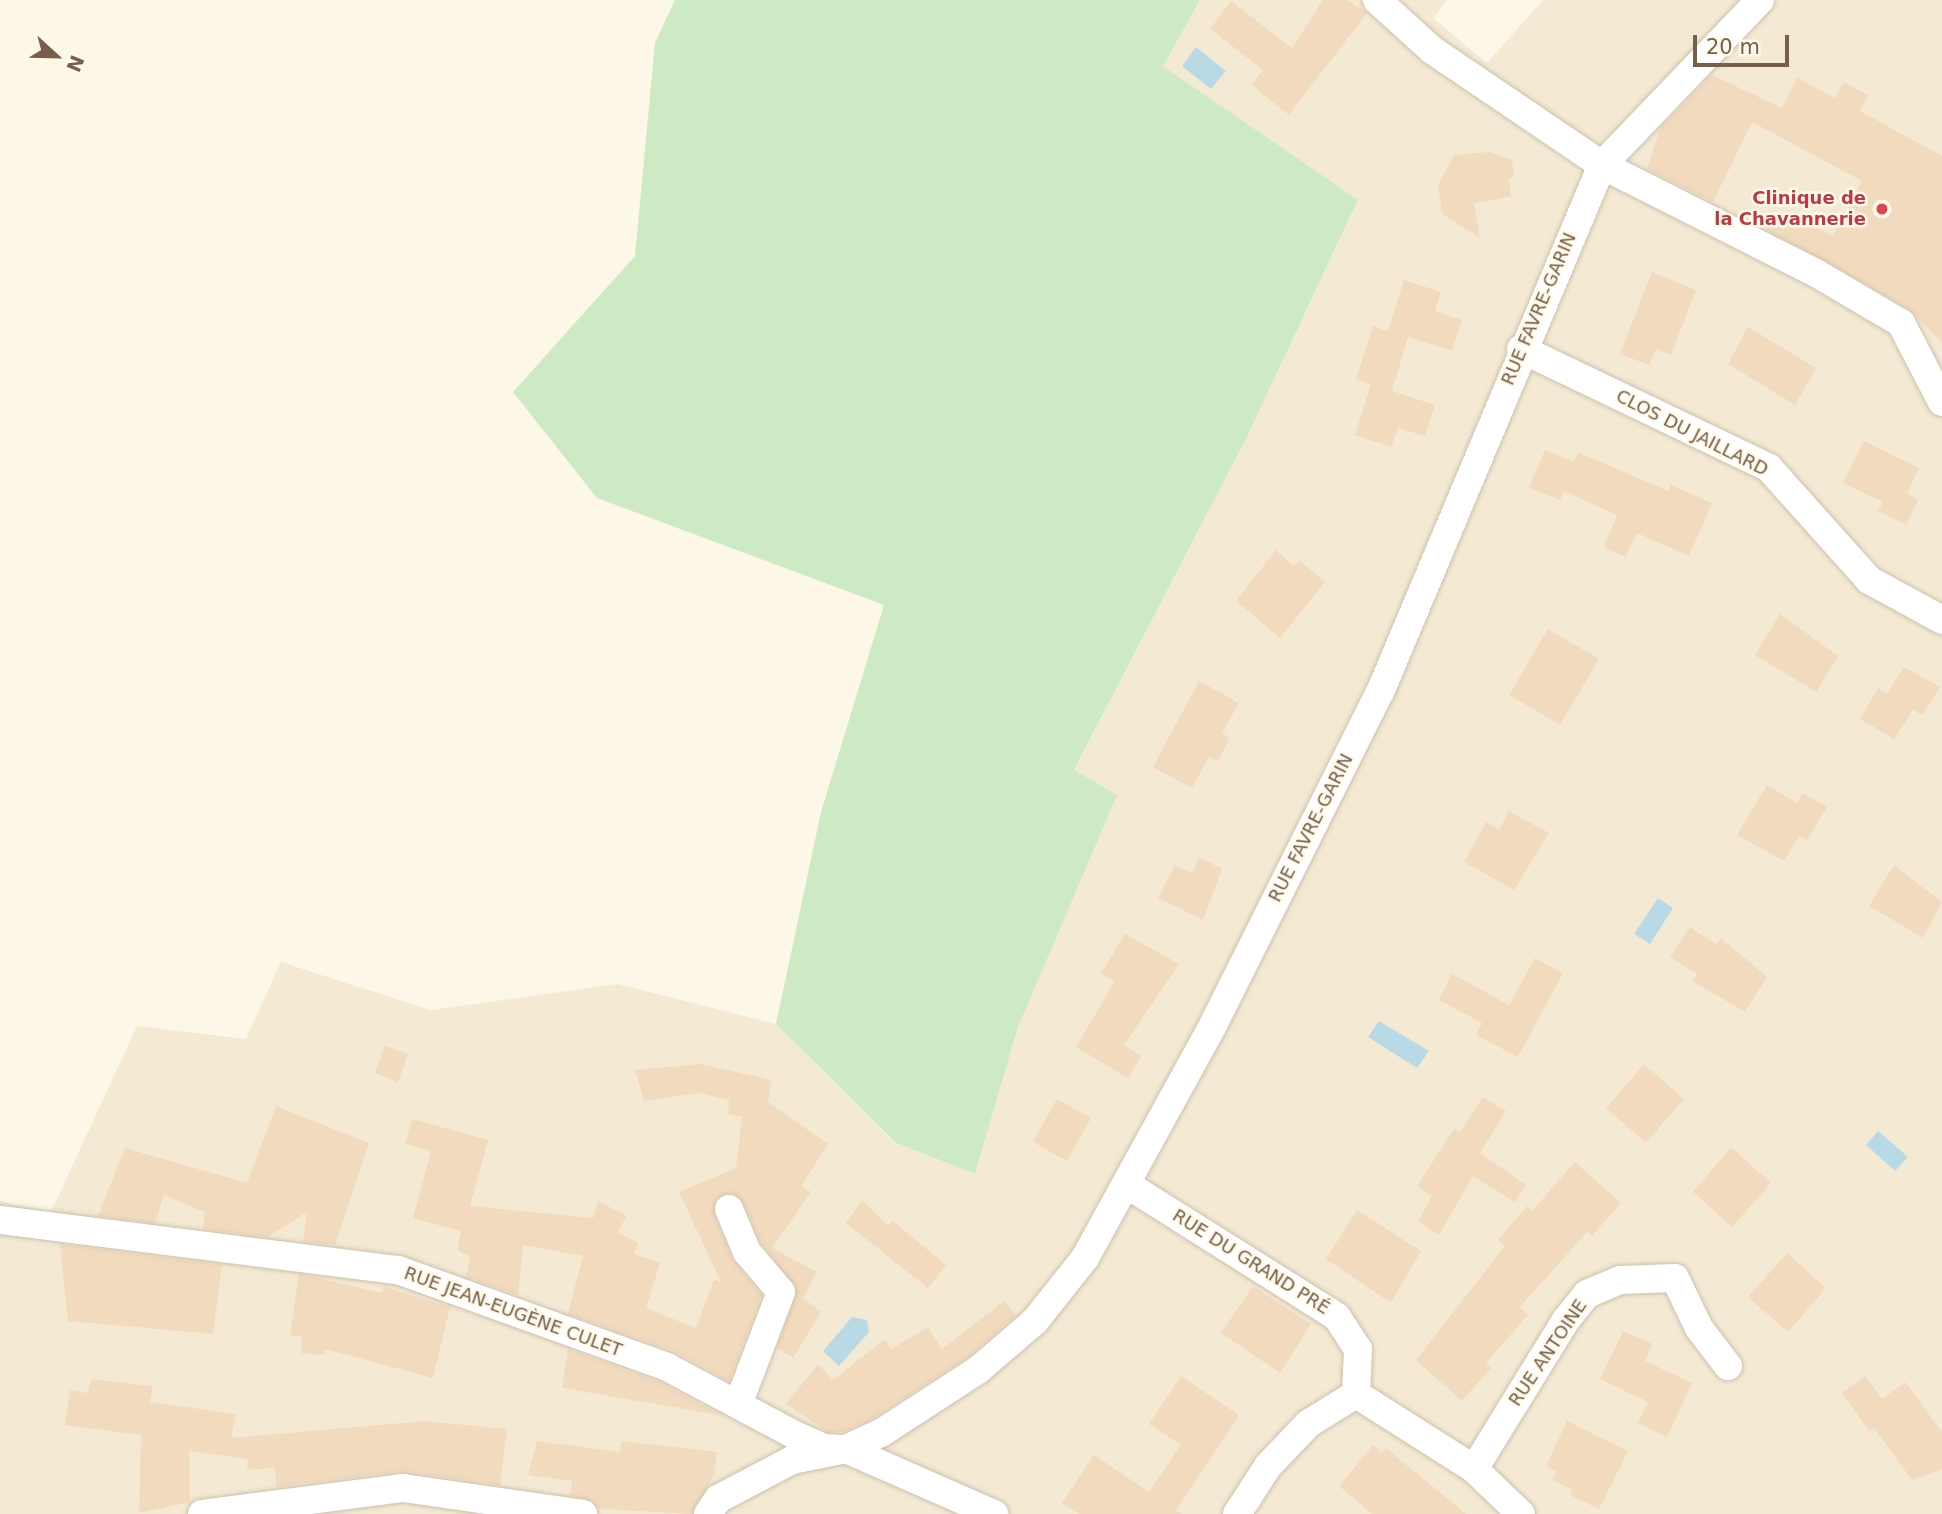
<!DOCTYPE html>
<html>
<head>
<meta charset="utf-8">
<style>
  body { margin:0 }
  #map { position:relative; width:1942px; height:1514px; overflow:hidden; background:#fcf7e6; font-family:"DejaVu Sans",sans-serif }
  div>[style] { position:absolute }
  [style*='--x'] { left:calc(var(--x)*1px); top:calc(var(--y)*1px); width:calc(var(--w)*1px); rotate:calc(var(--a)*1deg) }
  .residential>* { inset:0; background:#f4ead4 }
  .green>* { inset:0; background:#ceeac4 }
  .water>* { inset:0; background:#bad9e6 }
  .building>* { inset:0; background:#f2dabe }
  .roads { filter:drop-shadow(0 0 2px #cec0ac) drop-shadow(0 0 2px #cec0ac) }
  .street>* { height:28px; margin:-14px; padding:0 14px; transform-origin:14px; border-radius:14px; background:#fff }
  .dots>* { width:19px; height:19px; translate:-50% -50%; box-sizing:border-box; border:4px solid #fffaec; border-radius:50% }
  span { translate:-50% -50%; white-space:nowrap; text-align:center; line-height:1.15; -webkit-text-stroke:5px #fffaec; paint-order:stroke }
  .health-label { font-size:18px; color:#be3a42; font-weight:700 }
  .right { translate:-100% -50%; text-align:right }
  .street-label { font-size:18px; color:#76604b }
  .north { position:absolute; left:21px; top:21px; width:70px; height:70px; -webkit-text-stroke:5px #fffaec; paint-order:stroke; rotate:112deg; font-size:19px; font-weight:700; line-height:28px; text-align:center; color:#76604b }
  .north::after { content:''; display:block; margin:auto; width:24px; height:32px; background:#76604b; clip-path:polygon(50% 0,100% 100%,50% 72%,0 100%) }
  .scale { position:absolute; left:1693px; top:35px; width:96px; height:32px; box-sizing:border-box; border:4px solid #76604b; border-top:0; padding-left:9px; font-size:21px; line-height:24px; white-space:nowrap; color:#76604b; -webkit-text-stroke:5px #fffaec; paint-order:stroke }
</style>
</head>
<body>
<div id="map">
  <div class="residential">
    <i style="clip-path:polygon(1200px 0,1447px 0,1433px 18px,1487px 63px,1543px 0,1942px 0,1942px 1514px,0 1514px,0 1201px,51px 1212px,137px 1026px,246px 1039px,281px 962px,430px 1010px,618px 984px,776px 1024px,895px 1143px,975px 1174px,1018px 1027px,1116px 795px,1074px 771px,1247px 437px,1358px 201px,1162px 65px)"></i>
  </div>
  <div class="green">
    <i style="clip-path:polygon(675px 0,1200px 0,1163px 66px,1358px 200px,1247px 437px,1074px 770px,1117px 795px,1018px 1027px,975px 1174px,896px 1143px,776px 1024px,821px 812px,884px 605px,597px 498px,513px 392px,635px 256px,655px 43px)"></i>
  </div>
  <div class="water">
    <i style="clip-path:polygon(1196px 47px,1226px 71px,1211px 89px,1182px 66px)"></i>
    <i style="clip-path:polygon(1658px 898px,1673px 908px,1650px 944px,1634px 934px)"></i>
    <i style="clip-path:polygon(1379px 1021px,1429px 1051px,1417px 1068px,1368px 1037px)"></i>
    <i style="clip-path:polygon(1878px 1131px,1908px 1157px,1895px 1171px,1866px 1145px)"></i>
    <i style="clip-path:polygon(852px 1317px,867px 1320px,869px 1332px,839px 1366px,823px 1351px)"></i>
  </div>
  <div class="building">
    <i style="clip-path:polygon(1323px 0,1348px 0,1367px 13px,1289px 115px,1252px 85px,1263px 70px,1210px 29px,1231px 1px,1292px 48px)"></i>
    <i style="clip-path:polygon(1712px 75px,1782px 108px,1797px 78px,1835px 98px,1844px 82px,1868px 95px,1860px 111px,1942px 156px,1942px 343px,1909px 309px,1757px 224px,1785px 213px,1833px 236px,1862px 181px,1752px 122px,1713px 202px,1647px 169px,1660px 129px)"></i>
    <i style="clip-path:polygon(1490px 152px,1512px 160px,1514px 176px,1509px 179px,1511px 196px,1474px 204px,1480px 238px,1442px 214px,1438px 185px,1454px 155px)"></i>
    <i style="clip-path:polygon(1652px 272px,1696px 290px,1671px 355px,1656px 349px,1649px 365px,1620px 354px)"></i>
    <i style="clip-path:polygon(1404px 280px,1441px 292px,1435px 311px,1462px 320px,1452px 351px,1408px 337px,1392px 391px,1435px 405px,1425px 436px,1398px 428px,1391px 447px,1355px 435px,1371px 384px,1391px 391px,1356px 379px,1373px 326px,1388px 331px)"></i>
    <i style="clip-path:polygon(1748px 327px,1816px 368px,1795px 405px,1728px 364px)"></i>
    <i style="clip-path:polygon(1864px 441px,1919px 468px,1907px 494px,1918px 500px,1906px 525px,1878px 511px,1883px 502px,1843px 483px)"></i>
    <i style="clip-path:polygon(1545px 450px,1574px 462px,1578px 452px,1668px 491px,1671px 485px,1712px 503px,1689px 556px,1637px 533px,1625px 557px,1604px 547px,1617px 515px,1564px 491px,1560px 500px,1529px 487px)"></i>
    <i style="clip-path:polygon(1276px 550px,1294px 566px,1299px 560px,1325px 582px,1280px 638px,1236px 601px)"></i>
    <i style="clip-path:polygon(1780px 614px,1838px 656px,1816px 692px,1755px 655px)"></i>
    <i style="clip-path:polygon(1548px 629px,1599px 659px,1560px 725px,1509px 695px)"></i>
    <i style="clip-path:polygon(1904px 667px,1940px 687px,1922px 715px,1913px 710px,1894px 739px,1860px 719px,1878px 688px,1887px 694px)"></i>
    <i style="clip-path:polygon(1199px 681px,1239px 703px,1222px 733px,1230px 738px,1218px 761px,1209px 757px,1192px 788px,1153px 767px)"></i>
    <i style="clip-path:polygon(1767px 785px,1797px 803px,1803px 793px,1827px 807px,1807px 840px,1799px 836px,1784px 861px,1737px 835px)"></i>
    <i style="clip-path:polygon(1509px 811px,1549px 833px,1514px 890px,1464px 862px,1486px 822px,1499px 830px)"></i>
    <i style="clip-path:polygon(1199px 857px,1222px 869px,1203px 920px,1158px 898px,1175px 865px,1192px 873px)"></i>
    <i style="clip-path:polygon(1894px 865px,1942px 902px,1923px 938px,1869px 906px)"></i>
    <i style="clip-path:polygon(1690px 927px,1716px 944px,1721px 938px,1767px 977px,1745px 1012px,1692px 981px,1697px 974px,1670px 957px)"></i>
    <i style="clip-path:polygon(1125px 934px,1179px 964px,1124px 1045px,1141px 1056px,1128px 1078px,1076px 1047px,1115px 981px,1101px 974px)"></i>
    <i style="clip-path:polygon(1535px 958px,1563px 973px,1518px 1057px,1476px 1035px,1482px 1023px,1439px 1000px,1452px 974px,1509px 1005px)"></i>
    <i style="clip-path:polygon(385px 1046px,408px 1054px,398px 1082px,375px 1073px)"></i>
    <i style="clip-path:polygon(700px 1064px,772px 1080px,768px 1102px,828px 1144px,801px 1186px,811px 1192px,772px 1248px,817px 1272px,803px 1298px,821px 1312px,793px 1358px,777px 1348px,797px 1289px,761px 1243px,744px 1202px,732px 1193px,716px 1198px,714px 1215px,732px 1259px,762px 1295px,729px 1381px,673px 1351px,568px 1314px,583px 1256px,523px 1245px,518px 1295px,466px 1277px,470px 1257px,457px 1250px,461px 1231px,413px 1218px,431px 1151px,405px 1144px,412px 1119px,488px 1140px,470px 1206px,593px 1218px,598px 1201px,627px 1216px,617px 1232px,638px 1243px,634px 1254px,660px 1263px,646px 1308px,696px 1328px,714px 1280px,721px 1282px,679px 1192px,736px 1168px,742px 1117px,728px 1114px,729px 1100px,698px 1093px,644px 1101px,635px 1070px)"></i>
    <i style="clip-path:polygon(1644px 1064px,1684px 1099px,1646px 1143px,1606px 1108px)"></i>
    <i style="clip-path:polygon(1483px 1097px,1506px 1111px,1480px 1153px,1526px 1185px,1515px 1202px,1473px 1176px,1439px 1235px,1418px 1221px,1432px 1196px,1417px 1186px,1454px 1129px,1460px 1132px)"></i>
    <i style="clip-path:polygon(1057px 1099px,1091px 1118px,1067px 1161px,1033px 1142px)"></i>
    <i style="clip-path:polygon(276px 1106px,369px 1143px,335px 1245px,303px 1241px,307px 1212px,268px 1237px,203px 1229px,205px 1212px,164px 1195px,155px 1223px,98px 1216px,125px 1148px,247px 1183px)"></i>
    <i style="clip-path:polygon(1731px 1147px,1771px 1183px,1732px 1227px,1693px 1192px)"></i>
    <i style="clip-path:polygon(1575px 1162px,1621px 1203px,1592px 1236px,1587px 1232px,1520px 1307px,1528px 1315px,1486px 1363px,1491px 1368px,1462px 1401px,1416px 1360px,1505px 1246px,1498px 1240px,1527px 1206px,1532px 1211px)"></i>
    <i style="clip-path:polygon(862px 1200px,888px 1226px,893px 1221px,946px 1265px,928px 1288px,846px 1223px)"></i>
    <i style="clip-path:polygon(1357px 1210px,1421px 1251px,1391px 1303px,1326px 1259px)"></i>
    <i style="clip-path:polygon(60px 1244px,222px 1265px,213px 1334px,68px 1321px)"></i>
    <i style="clip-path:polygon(1787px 1253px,1826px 1288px,1788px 1332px,1748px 1297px)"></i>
    <i style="clip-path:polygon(299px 1274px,382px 1293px,384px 1287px,450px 1307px,433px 1378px,325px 1349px,324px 1355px,301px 1353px,302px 1337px,290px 1335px)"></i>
    <i style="clip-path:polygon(1253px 1286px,1311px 1324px,1280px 1373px,1221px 1333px)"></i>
    <i style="clip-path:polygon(1004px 1301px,1016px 1315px,968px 1357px,873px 1418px,843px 1432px,828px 1432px,786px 1404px,818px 1364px,833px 1380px,885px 1339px,891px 1349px,928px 1327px,942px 1349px)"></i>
    <i style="clip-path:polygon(1623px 1331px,1652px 1344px,1645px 1361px,1692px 1383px,1667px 1437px,1638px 1423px,1648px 1402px,1600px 1379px)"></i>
    <i style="clip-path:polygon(568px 1349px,660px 1382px,720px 1415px,562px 1388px)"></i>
    <i style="clip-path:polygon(1181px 1376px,1239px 1415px,1176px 1510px,1182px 1514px,1079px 1514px,1062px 1503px,1094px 1455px,1149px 1492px,1181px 1445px,1149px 1424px)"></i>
    <i style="clip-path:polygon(1865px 1376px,1882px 1399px,1905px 1382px,1942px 1432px,1942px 1469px,1912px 1480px,1874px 1428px,1869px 1431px,1842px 1393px)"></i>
    <i style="clip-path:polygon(91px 1379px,153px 1386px,150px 1402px,236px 1414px,231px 1438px,425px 1421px,507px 1429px,500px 1485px,401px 1471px,276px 1487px,275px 1468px,247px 1470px,248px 1459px,189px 1451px,190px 1502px,139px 1513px,141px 1435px,65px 1425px,70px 1390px,88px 1393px)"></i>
    <i style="clip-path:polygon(1567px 1421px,1628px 1451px,1599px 1509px,1570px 1495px,1573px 1490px,1552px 1480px,1556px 1471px,1546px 1466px)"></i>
    <i style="clip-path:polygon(537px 1441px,620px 1452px,621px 1441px,717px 1452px,714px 1475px,692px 1514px,599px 1509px,593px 1501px,570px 1495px,572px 1481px,528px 1475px)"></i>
    <i style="clip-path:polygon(1373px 1445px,1382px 1453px,1386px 1448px,1466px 1514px,1372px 1514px,1339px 1486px)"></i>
  </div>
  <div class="roads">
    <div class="street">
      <i style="--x:1377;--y:0;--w:74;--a:42.3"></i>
      <i style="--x:1432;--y:50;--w:205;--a:34.1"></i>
      <i style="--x:1602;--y:165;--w:240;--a:26.8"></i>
      <i style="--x:1816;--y:273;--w:99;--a:30.5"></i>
      <i style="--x:1901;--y:323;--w:89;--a:62.6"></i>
      <i style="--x:1521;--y:349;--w:275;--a:25.6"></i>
      <i style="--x:1769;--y:468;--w:150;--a:48.2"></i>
      <i style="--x:1869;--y:580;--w:83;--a:28.7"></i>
      <i style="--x:1126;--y:1184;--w:249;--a:32.2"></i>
      <i style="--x:1337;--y:1317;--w:38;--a:57"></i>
      <i style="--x:1358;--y:1349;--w:45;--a:92.5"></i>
      <i style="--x:1356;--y:1394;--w:57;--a:148"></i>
      <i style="--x:1308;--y:1424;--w:58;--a:133.6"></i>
      <i style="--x:1268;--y:1466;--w:57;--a:122.9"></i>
      <i style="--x:729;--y:1209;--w:47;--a:67.3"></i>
      <i style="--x:747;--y:1252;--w:52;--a:49.6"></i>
      <i style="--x:781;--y:1292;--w:118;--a:110.9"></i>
      <i style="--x:0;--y:1220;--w:401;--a:7.2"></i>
      <i style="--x:398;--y:1270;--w:286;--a:19.8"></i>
      <i style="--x:667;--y:1367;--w:145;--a:28"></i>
      <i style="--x:795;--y:1435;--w:32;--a:24"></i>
      <i style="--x:824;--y:1448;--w:22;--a:3"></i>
      <i style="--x:846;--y:1449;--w:162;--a:23.7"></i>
      <i style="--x:1356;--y:1394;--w:140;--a:32.4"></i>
      <i style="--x:1474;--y:1469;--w:65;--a:43.8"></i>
      <i style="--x:1474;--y:1469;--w:175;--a:-58.3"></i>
      <i style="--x:1566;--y:1320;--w:33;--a:-51"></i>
      <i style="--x:1587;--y:1294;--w:36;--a:-23"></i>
      <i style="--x:1620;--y:1280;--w:55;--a:-2.1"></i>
      <i style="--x:1675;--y:1278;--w:55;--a:64.4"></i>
      <i style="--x:1699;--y:1328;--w:48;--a:52.7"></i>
      <i style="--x:202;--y:1514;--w:203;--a:-7.4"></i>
      <i style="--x:403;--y:1488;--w:182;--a:8.2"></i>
      <i style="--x:708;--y:1514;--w:18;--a:-56"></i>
      <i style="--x:718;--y:1499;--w:84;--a:-27.8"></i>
      <i style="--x:792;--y:1460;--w:55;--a:-11.5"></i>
      <i style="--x:846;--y:1449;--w:38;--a:-25"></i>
      <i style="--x:881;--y:1433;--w:116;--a:-33"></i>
      <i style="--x:978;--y:1370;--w:75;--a:-40.7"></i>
      <i style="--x:1035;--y:1321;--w:80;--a:-51.6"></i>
      <i style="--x:1085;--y:1258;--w:266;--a:-61.2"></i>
      <i style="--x:1213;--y:1025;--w:375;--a:-63.4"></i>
      <i style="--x:1381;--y:690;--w:570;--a:-67.17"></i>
      <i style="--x:1602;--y:165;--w:228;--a:-46.2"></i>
    </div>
  </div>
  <div class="dots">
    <i style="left:1882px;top:209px;background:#e0444e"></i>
  </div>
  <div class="health-label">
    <span class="right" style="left:1866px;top:209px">Clinique de<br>la Chavannerie</span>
  </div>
  <div class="street-label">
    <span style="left:1539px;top:309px;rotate:-67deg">RUE FAVRE-GARIN</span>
    <span style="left:1692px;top:433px;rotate:27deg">CLOS DU JAILLARD</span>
    <span style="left:1311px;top:828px;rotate:-63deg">RUE FAVRE-GARIN</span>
    <span style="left:1251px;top:1262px;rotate:32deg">RUE DU GRAND PRÉ</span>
    <span style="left:513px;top:1312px;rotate:20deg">RUE JEAN-EUGÈNE CULET</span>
    <span style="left:1548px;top:1353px;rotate:-56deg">RUE ANTOINE</span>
  </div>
  <div class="north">N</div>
  <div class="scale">20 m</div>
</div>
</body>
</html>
